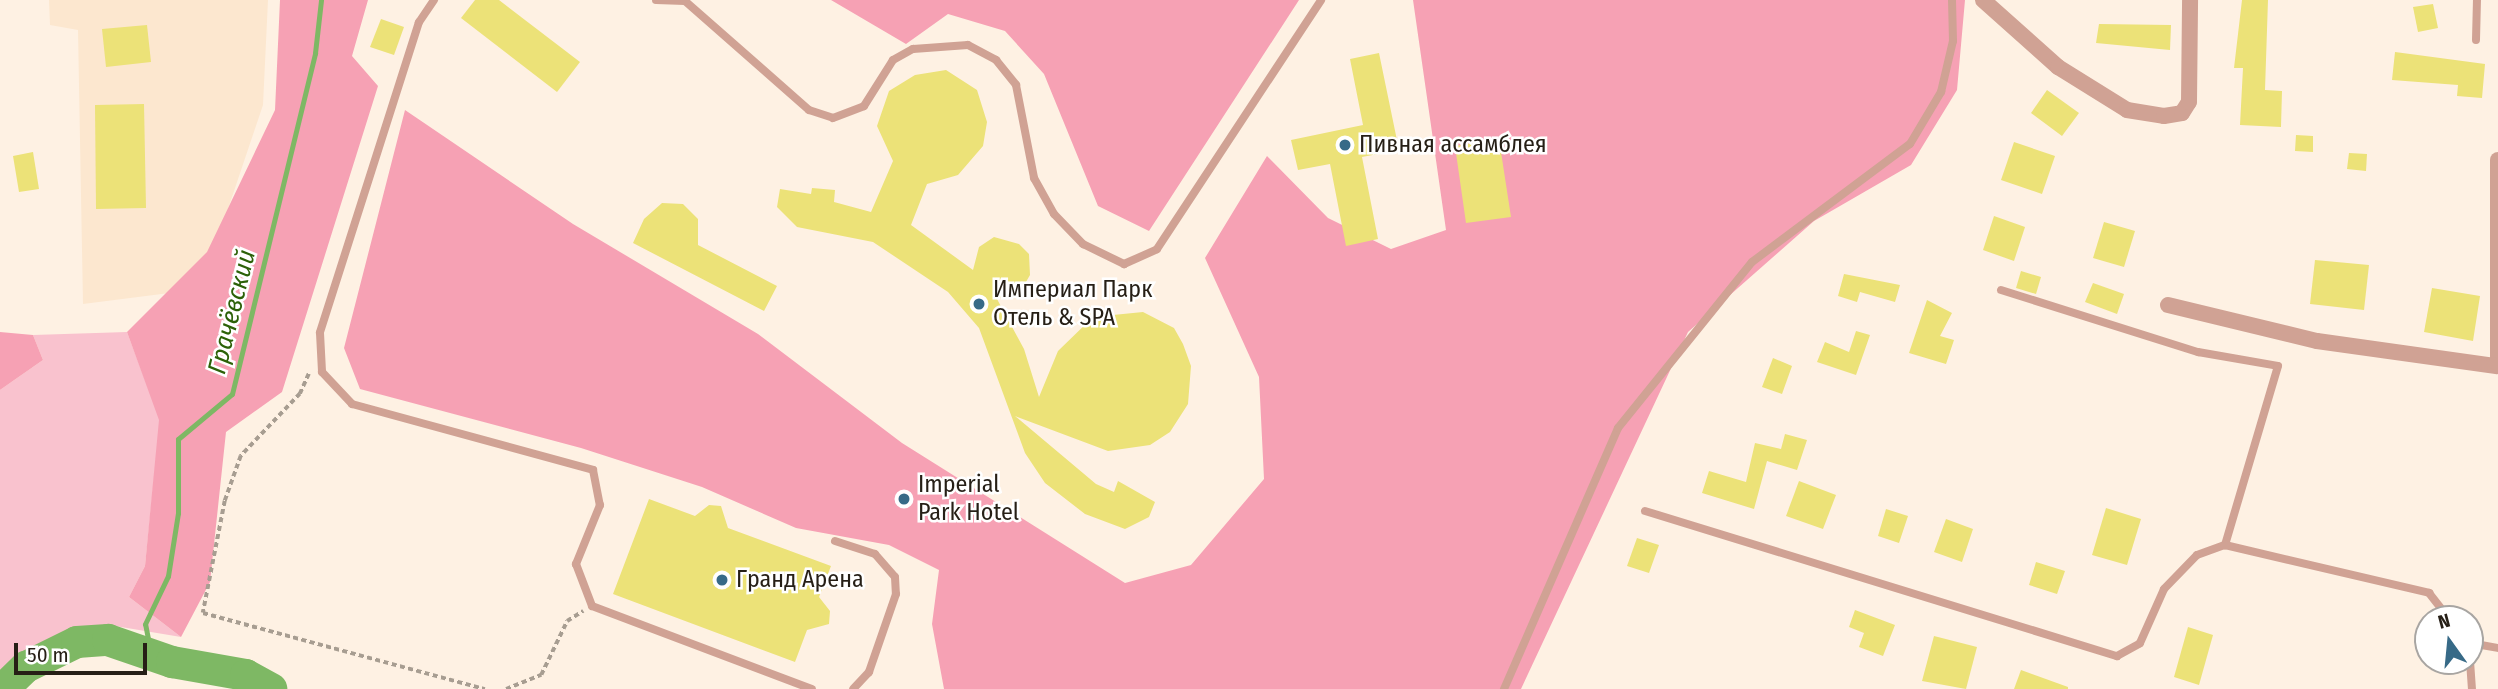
<!DOCTYPE html>
<html>
<head>
<meta charset="utf-8">
<style>
  body { margin:0 }
  #map { position:relative; width:2498px; height:689px; overflow:hidden; background:#fef1e3; font-family:"Fira Sans Condensed",sans-serif }
  div>[style] { position:absolute }
  [style*='--x'] { left:calc(var(--x)*1px); top:calc(var(--y)*1px); width:calc(var(--w)*1px); rotate:calc(var(--a)*1deg) }
  .built>* { inset:0; background:#fce7cf }
  .green>* { inset:0; background:#f9c2ce }
  .forest>* { inset:0; background:#f6a1b4 }
  .stream>* { height:5px; margin:-2.5px; padding:0 2.5px; transform-origin:2.5px; border-radius:2.5px; background:#7eb864 }
  .river>* { height:32px; margin:-16px; padding:0 16px; transform-origin:16px; border-radius:16px; background:#7eb864 }
  .building>* { inset:0; background:#ece278 }
  .path>* { height:3.5px; margin-top:-1.75px; transform-origin:0; background:repeating-linear-gradient(90deg,#a79d91 0 5px,transparent 0 8.5px) }
  .lane>* { height:8px; margin:-4px; padding:0 4px; transform-origin:4px; border-radius:4px; background:#d0a294 }
  .street>* { height:16px; margin:-8px; padding:0 8px; transform-origin:8px; border-radius:8px; background:#d0a294 }
  .dots>* { width:19px; height:19px; translate:-50% -50%; box-sizing:border-box; border:4px solid #fff; border-radius:50% }
  span { translate:-50% -50%; white-space:nowrap; text-align:center; line-height:1.15; -webkit-text-stroke:5px #fff; paint-order:stroke }
  .poi-label { font-size:24px; color:#261f16 }
  .left { translate:0 -50%; text-align:left }
  .water-label { font-size:26px; color:#2c6108; font-style:italic }
  .north { position:absolute; left:2414px; top:605px; width:70px; height:70px; box-sizing:border-box; background:#fff; border:2px solid #a8a5a2; border-radius:50%; rotate:345deg; font-size:19px; font-weight:700; line-height:28px; text-align:center; color:#261f16 }
  .north::after { content:''; display:block; margin:auto; width:24px; height:32px; background:#376a87; clip-path:polygon(50% 0,100% 100%,50% 72%,0 100%) }
  .scale { position:absolute; left:14px; top:643px; width:133px; height:32px; box-sizing:border-box; border:4px solid #261f16; border-top:0; padding-left:9px; font-size:21px; line-height:24px; white-space:nowrap; color:#261f16; -webkit-text-stroke:5px #fff; paint-order:stroke }
</style>
</head>
<body>
<div id="map">
  <div class="built">
    <i style="clip-path:polygon(49px 0,268px 0,263px 105px,201px 289px,83px 304px,78px 30px,50px 25px)"></i>
  </div>
  <div class="green">
    <i style="clip-path:polygon(127px 332px,160px 420px,145px 566px,129px 597px,181px 637px,109px 625px,73px 628px,18px 655px,0 671px,0 390px,43px 360px,33px 335px)"></i>
  </div>
  <div class="forest">
    <i style="clip-path:polygon(280px 0,368px 0,352px 56px,378px 86px,282px 392px,226px 432px,210px 582px,181px 637px,129px 597px,145px 566px,159px 420px,127px 332px,207px 252px,275px 110px)"></i>
    <i style="clip-path:polygon(831px 0,1299px 0,1149px 231px,1098px 206px,1044px 74px,1005px 31px,948px 14px,906px 44px)"></i>
    <i style="clip-path:polygon(1413px 0,1965px 0,1957px 90px,1911px 165px,1814px 221px,1688px 332px,1521px 689px,944px 689px,932px 624px,939px 570px,889px 545px,796px 528px,702px 487px,581px 448px,360px 389px,344px 348px,405px 110px,573px 224px,758px 334px,902px 443px,1125px 583px,1191px 565px,1264px 479px,1259px 377px,1205px 258px,1267px 156px,1328px 218px,1391px 249px,1446px 230px)"></i>
    <i style="clip-path:polygon(0 332px,33px 335px,43px 360px,0 390px)"></i>
  </div>
  <div class="stream">
    <i style="--x:150;--y:649;--w:25;--a:-101"></i>
    <i style="--x:145;--y:624;--w:53;--a:-64.4"></i>
    <i style="--x:168;--y:576;--w:64;--a:-81"></i>
    <i style="--x:178;--y:513;--w:74;--a:-90"></i>
    <i style="--x:178;--y:439;--w:70;--a:-39.8"></i>
    <i style="--x:232;--y:394;--w:351;--a:-76.3"></i>
    <i style="--x:315;--y:53;--w:53;--a:-83.5"></i>
  </div>
  <div class="river">
    <i style="--x:3;--y:689;--w:32;--a:-44"></i>
    <i style="--x:26;--y:667;--w:57;--a:-26.1"></i>
    <i style="--x:77;--y:642;--w:31;--a:-4"></i>
    <i style="--x:108;--y:640;--w:68;--a:19"></i>
    <i style="--x:172;--y:662;--w:75;--a:10"></i>
    <i style="--x:246;--y:675;--w:29;--a:29"></i>
  </div>
  <div class="building">
    <i style="clip-path:polygon(475px 0,499px 0,580px 62px,557px 92px,461px 18px)"></i>
    <i style="clip-path:polygon(2242px 0,2268px 0,2265px 90px,2282px 91px,2281px 127px,2240px 125px,2243px 68px,2234px 68px)"></i>
    <i style="clip-path:polygon(2433px 4px,2438px 28px,2418px 32px,2413px 7px)"></i>
    <i style="clip-path:polygon(381px 19px,404px 27px,394px 55px,370px 47px)"></i>
    <i style="clip-path:polygon(2099px 24px,2171px 25px,2170px 50px,2096px 43px)"></i>
    <i style="clip-path:polygon(147px 25px,151px 62px,106px 67px,102px 29px)"></i>
    <i style="clip-path:polygon(2395px 52px,2485px 64px,2482px 98px,2457px 96px,2458px 85px,2392px 80px)"></i>
    <i style="clip-path:polygon(1379px 53px,1399px 150px,1362px 157px,1378px 239px,1346px 246px,1330px 164px,1298px 170px,1291px 140px,1363px 125px,1350px 59px)"></i>
    <i style="clip-path:polygon(946px 70px,977px 90px,987px 122px,983px 146px,958px 175px,927px 184px,911px 225px,973px 270px,979px 247px,994px 237px,1019px 244px,1029px 254px,1030px 275px,1023px 287px,997px 299px,1024px 349px,1039px 397px,1058px 351px,1093px 317px,1143px 312px,1174px 328px,1183px 344px,1191px 366px,1188px 404px,1170px 432px,1150px 445px,1108px 451px,1015px 416px,1096px 484px,1114px 492px,1118px 481px,1155px 502px,1149px 517px,1125px 529px,1085px 514px,1045px 483px,1025px 453px,979px 328px,948px 292px,873px 242px,797px 227px,777px 207px,780px 189px,811px 194px,812px 188px,835px 190px,834px 202px,871px 212px,893px 161px,877px 126px,889px 91px,915px 75px)"></i>
    <i style="clip-path:polygon(2047px 90px,2079px 113px,2062px 136px,2031px 113px)"></i>
    <i style="clip-path:polygon(144px 104px,146px 208px,96px 209px,95px 105px)"></i>
    <i style="clip-path:polygon(2296px 135px,2313px 136px,2313px 152px,2295px 151px)"></i>
    <i style="clip-path:polygon(1499px 139px,1511px 217px,1466px 223px,1455px 146px)"></i>
    <i style="clip-path:polygon(2014px 142px,2055px 156px,2042px 194px,2001px 180px)"></i>
    <i style="clip-path:polygon(33px 152px,39px 189px,19px 192px,13px 156px)"></i>
    <i style="clip-path:polygon(2349px 153px,2367px 154px,2366px 171px,2347px 169px)"></i>
    <i style="clip-path:polygon(662px 203px,683px 204px,698px 219px,698px 245px,777px 286px,764px 311px,633px 243px,644px 219px)"></i>
    <i style="clip-path:polygon(1994px 216px,2025px 227px,2014px 261px,1983px 250px)"></i>
    <i style="clip-path:polygon(2104px 222px,2135px 231px,2124px 267px,2093px 258px)"></i>
    <i style="clip-path:polygon(2315px 260px,2369px 265px,2364px 310px,2310px 304px)"></i>
    <i style="clip-path:polygon(2021px 271px,2041px 277px,2036px 294px,2016px 288px)"></i>
    <i style="clip-path:polygon(1844px 274px,1900px 285px,1895px 302px,1860px 292px,1857px 302px,1838px 296px)"></i>
    <i style="clip-path:polygon(2093px 283px,2124px 294px,2117px 314px,2085px 302px)"></i>
    <i style="clip-path:polygon(2432px 288px,2480px 296px,2473px 341px,2424px 332px)"></i>
    <i style="clip-path:polygon(1927px 300px,1952px 313px,1940px 336px,1954px 340px,1946px 364px,1909px 353px)"></i>
    <i style="clip-path:polygon(1856px 331px,1870px 335px,1856px 375px,1817px 362px,1825px 342px,1849px 352px)"></i>
    <i style="clip-path:polygon(1773px 358px,1792px 366px,1782px 394px,1762px 387px)"></i>
    <i style="clip-path:polygon(1785px 434px,1807px 440px,1797px 470px,1767px 461px,1754px 509px,1702px 493px,1709px 471px,1746px 482px,1755px 443px,1781px 449px)"></i>
    <i style="clip-path:polygon(1799px 481px,1836px 495px,1823px 529px,1786px 516px)"></i>
    <i style="clip-path:polygon(649px 499px,695px 516px,709px 505px,721px 506px,728px 528px,831px 566px,819px 597px,830px 611px,829px 624px,807px 630px,795px 662px,613px 594px)"></i>
    <i style="clip-path:polygon(2106px 508px,2141px 519px,2127px 565px,2092px 555px)"></i>
    <i style="clip-path:polygon(1886px 509px,1908px 516px,1899px 543px,1878px 536px)"></i>
    <i style="clip-path:polygon(1946px 519px,1973px 529px,1962px 562px,1934px 552px)"></i>
    <i style="clip-path:polygon(1637px 538px,1659px 545px,1649px 573px,1627px 566px)"></i>
    <i style="clip-path:polygon(2036px 562px,2065px 571px,2057px 594px,2029px 585px)"></i>
    <i style="clip-path:polygon(1855px 610px,1895px 625px,1883px 656px,1859px 647px,1864px 633px,1849px 627px)"></i>
    <i style="clip-path:polygon(2188px 627px,2213px 635px,2199px 685px,2174px 677px)"></i>
    <i style="clip-path:polygon(1934px 636px,1977px 647px,1966px 689px,1922px 681px)"></i>
    <i style="clip-path:polygon(2021px 670px,2068px 687px,2068px 689px,2014px 689px)"></i>
  </div>
  <div class="path">
    <i style="--x:309;--y:374;--w:22;--a:114"></i>
    <i style="--x:300;--y:394;--w:86;--a:133.6"></i>
    <i style="--x:241;--y:456;--w:48;--a:109.6"></i>
    <i style="--x:225;--y:501;--w:114;--a:101.1"></i>
    <i style="--x:203;--y:613;--w:292;--a:15.1"></i>
    <i style="--x:506;--y:689;--w:38;--a:-22"></i>
    <i style="--x:541;--y:675;--w:60;--a:-64.3"></i>
    <i style="--x:567;--y:621;--w:19;--a:-32"></i>
  </div>
  <div class="lane">
    <i style="--x:434;--y:0;--w:27;--a:124"></i>
    <i style="--x:419;--y:22;--w:326;--a:107.7"></i>
    <i style="--x:320;--y:333;--w:39;--a:87"></i>
    <i style="--x:322;--y:372;--w:44;--a:46.8"></i>
    <i style="--x:352;--y:404;--w:250;--a:15.3"></i>
    <i style="--x:593;--y:470;--w:36;--a:79"></i>
    <i style="--x:600;--y:505;--w:64;--a:112.1"></i>
    <i style="--x:576;--y:564;--w:45;--a:69.1"></i>
    <i style="--x:592;--y:606;--w:235;--a:20.7"></i>
    <i style="--x:656;--y:0;--w:29;--a:2"></i>
    <i style="--x:685;--y:1;--w:165;--a:41.3"></i>
    <i style="--x:809;--y:110;--w:25;--a:18"></i>
    <i style="--x:833;--y:118;--w:33;--a:-21"></i>
    <i style="--x:864;--y:106;--w:54;--a:-57.8"></i>
    <i style="--x:893;--y:60;--w:23;--a:-29"></i>
    <i style="--x:913;--y:49;--w:55;--a:-4.2"></i>
    <i style="--x:968;--y:45;--w:32;--a:28"></i>
    <i style="--x:996;--y:60;--w:32;--a:51"></i>
    <i style="--x:1016;--y:85;--w:95;--a:79"></i>
    <i style="--x:1034;--y:178;--w:41;--a:60.9"></i>
    <i style="--x:1054;--y:214;--w:42;--a:46"></i>
    <i style="--x:1083;--y:244;--w:46;--a:26"></i>
    <i style="--x:1124;--y:264;--w:36;--a:-24"></i>
    <i style="--x:1157;--y:249;--w:298;--a:-56.6"></i>
    <i style="--x:2476;--y:40;--w:40;--a:-88.6"></i>
    <i style="--x:2001;--y:290;--w:207;--a:17.5"></i>
    <i style="--x:2198;--y:352;--w:81;--a:9.9"></i>
    <i style="--x:2278;--y:366;--w:187;--a:106.5"></i>
    <i style="--x:1645;--y:511;--w:494;--a:17.1"></i>
    <i style="--x:2117;--y:656;--w:26;--a:-29"></i>
    <i style="--x:2140;--y:643;--w:59;--a:-66"></i>
    <i style="--x:2164;--y:589;--w:47;--a:-45.9"></i>
    <i style="--x:2197;--y:555;--w:30;--a:-20"></i>
    <i style="--x:2225;--y:545;--w:210;--a:13.2"></i>
    <i style="--x:2429;--y:593;--w:33;--a:52"></i>
    <i style="--x:835;--y:541;--w:42;--a:18"></i>
    <i style="--x:875;--y:554;--w:30;--a:49"></i>
    <i style="--x:895;--y:577;--w:17;--a:87"></i>
    <i style="--x:896;--y:594;--w:83;--a:109.1"></i>
    <i style="--x:869;--y:672;--w:23;--a:133"></i>
    <i style="--x:2470;--y:643;--w:28;--a:10"></i>
    <i style="--x:2470;--y:661;--w:28;--a:86"></i>
    <i style="--x:1504;--y:689;--w:285;--a:-66.4"></i>
    <i style="--x:1618;--y:428;--w:213;--a:-51.1"></i>
    <i style="--x:1752;--y:262;--w:197;--a:-36.8"></i>
    <i style="--x:1910;--y:144;--w:61;--a:-59.2"></i>
    <i style="--x:1941;--y:92;--w:52;--a:-76.8"></i>
    <i style="--x:1953;--y:41;--w:41;--a:-91.4"></i>
  </div>
  <div class="street">
    <i style="--x:1983;--y:0;--w:101;--a:41.8"></i>
    <i style="--x:2058;--y:67;--w:81;--a:31.9"></i>
    <i style="--x:2127;--y:110;--w:37;--a:9"></i>
    <i style="--x:2164;--y:116;--w:18;--a:-9"></i>
    <i style="--x:2182;--y:113;--w:13;--a:-58"></i>
    <i style="--x:2189;--y:102;--w:102;--a:-89.4"></i>
    <i style="--x:2498;--y:160;--w:206;--a:90"></i>
    <i style="--x:2168;--y:305;--w:153;--a:13.6"></i>
    <i style="--x:2317;--y:341;--w:181;--a:8"></i>
  </div>
  <div class="dots">
    <i style="left:1345px;top:145px;background:#376a87"></i>
    <i style="left:979px;top:304px;background:#376a87"></i>
    <i style="left:904px;top:499px;background:#376a87"></i>
    <i style="left:722px;top:580px;background:#376a87"></i>
  </div>
  <div class="poi-label">
    <span class="left" style="left:1359px;top:145px">Пивная ассамблея</span>
    <span class="left" style="left:993px;top:304px">Империал Парк<br>Отель &amp; SPA</span>
    <span class="left" style="left:918px;top:499px">Imperial<br>Park Hotel</span>
    <span class="left" style="left:736px;top:580px">Гранд Арена</span>
  </div>
  <div class="water-label">
    <span style="left:232px;top:312px;rotate:-76deg">Грачёвский</span>
  </div>
  <div class="north">N</div>
  <div class="scale">50 m</div>
</div>
</body>
</html>
